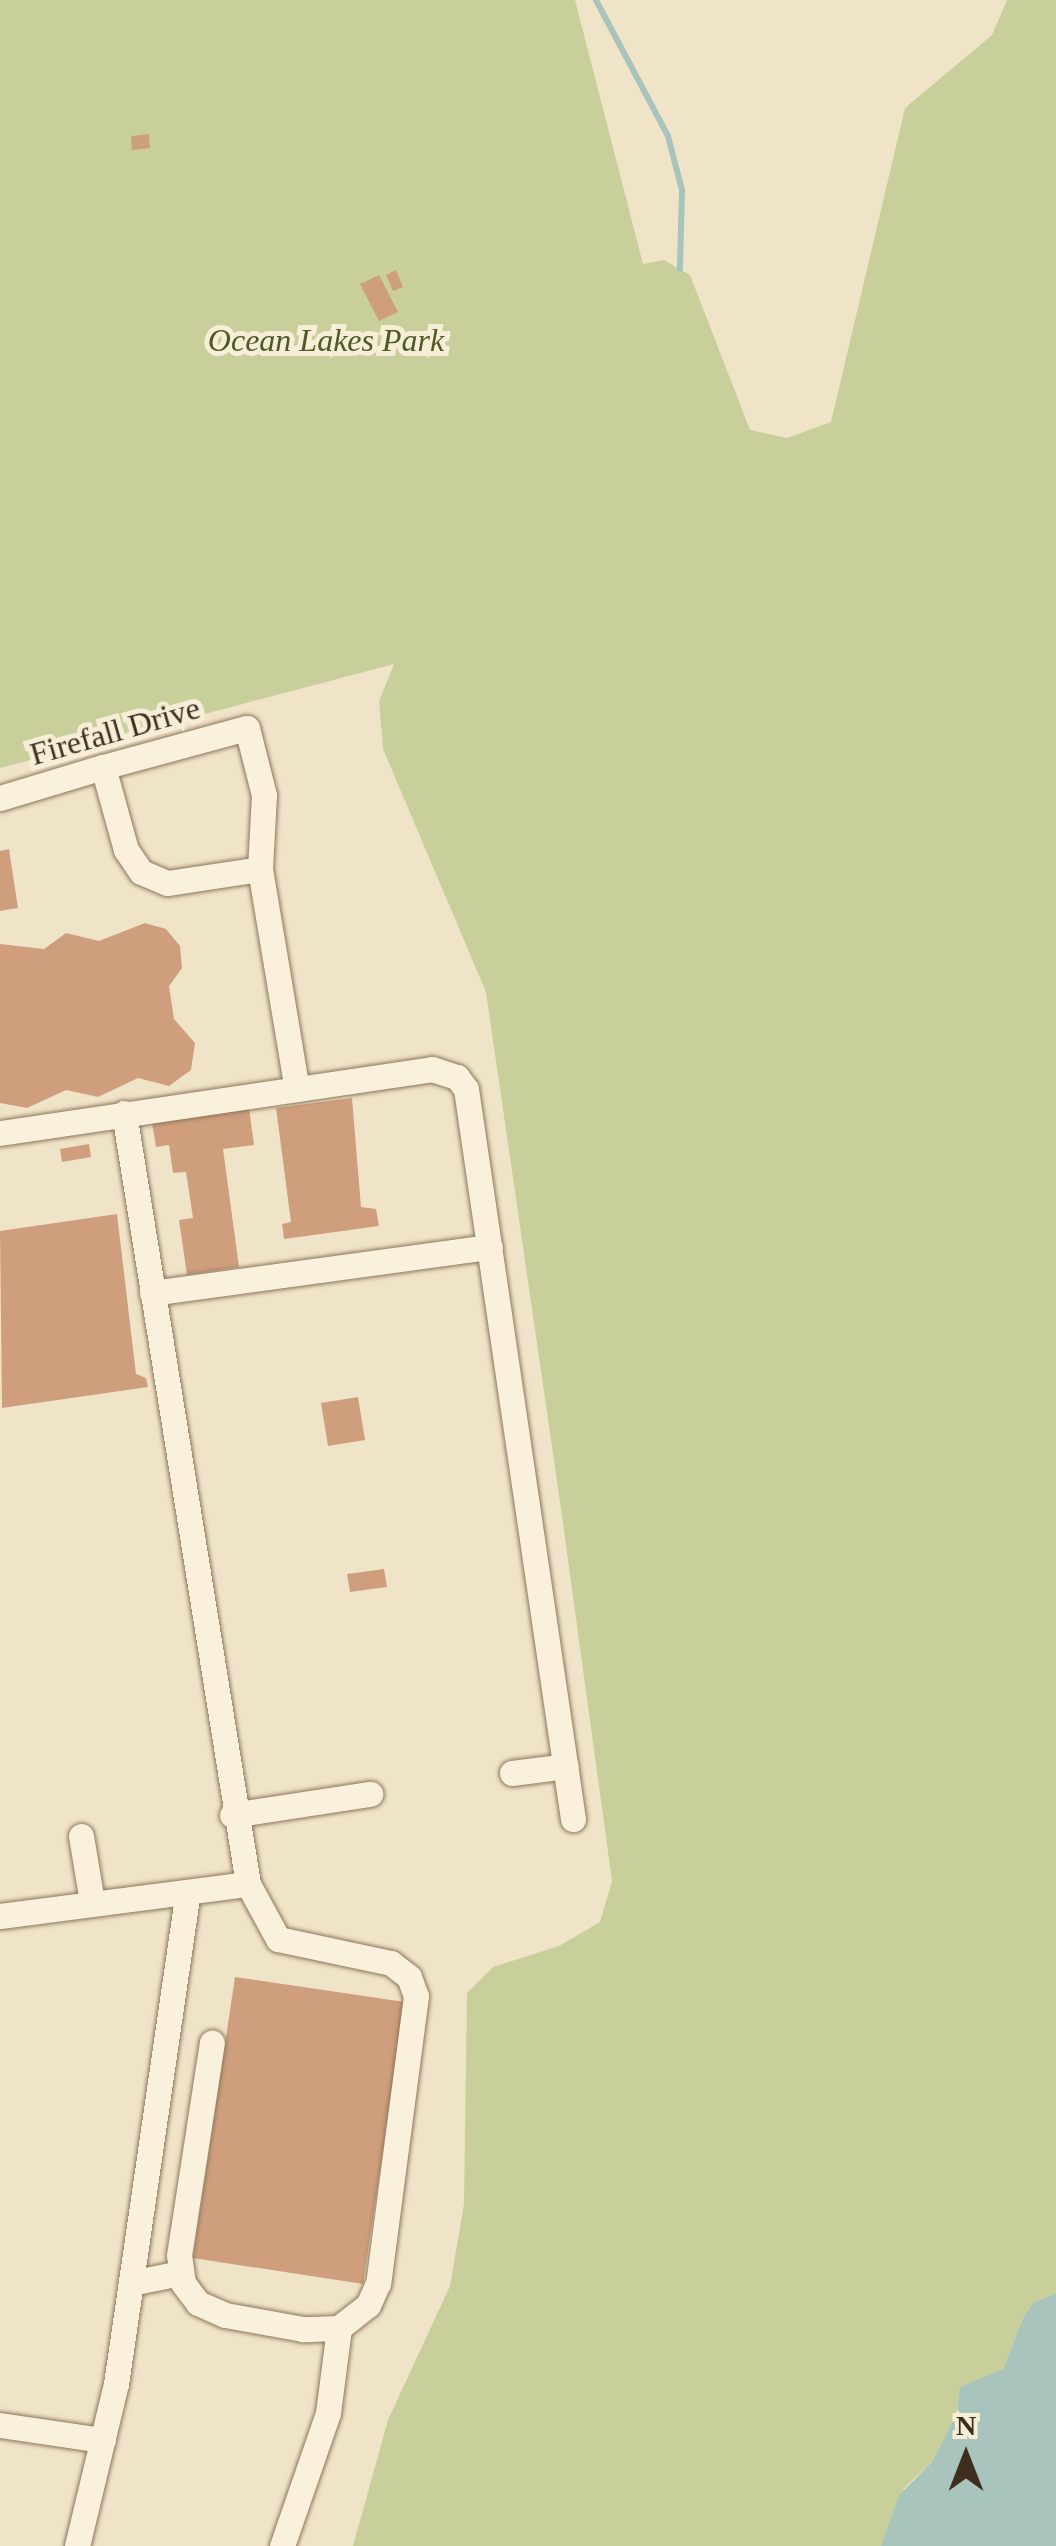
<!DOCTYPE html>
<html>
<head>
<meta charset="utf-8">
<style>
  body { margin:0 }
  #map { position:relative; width:1056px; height:2546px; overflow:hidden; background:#f0e4c8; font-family:"Times New Roman",serif }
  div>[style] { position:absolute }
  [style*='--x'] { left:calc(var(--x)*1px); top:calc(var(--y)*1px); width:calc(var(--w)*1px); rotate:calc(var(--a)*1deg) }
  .green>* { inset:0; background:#c9cf9b }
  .water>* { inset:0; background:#a9c4bc }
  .stream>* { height:6px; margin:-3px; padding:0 3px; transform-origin:3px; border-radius:3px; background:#a9c4bc }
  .building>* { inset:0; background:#cf9f7d }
  .roads { filter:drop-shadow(0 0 2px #8d765c) drop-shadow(0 0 2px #8d765c) }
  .minor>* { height:25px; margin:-12.5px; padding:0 12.5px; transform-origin:12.5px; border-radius:12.5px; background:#faf1dc }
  span { translate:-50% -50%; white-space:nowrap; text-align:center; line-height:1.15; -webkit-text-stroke:10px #f7eed8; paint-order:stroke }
  .park-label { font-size:32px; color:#4d5a26; font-style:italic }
  .street-label { font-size:32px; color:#3d2e20 }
  .north { position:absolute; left:916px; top:2406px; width:100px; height:100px; -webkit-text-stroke:8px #f7eed8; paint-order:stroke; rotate:0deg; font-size:28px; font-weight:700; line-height:40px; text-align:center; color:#3d2e20 }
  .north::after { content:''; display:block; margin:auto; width:35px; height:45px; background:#3d2e20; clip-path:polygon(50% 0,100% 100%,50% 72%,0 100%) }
</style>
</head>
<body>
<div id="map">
  <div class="green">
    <i style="clip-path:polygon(0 0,575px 0,643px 264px,664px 260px,690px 275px,750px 430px,787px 438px,831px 422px,905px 108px,992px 35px,1007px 0,1056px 0,1056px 2293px,1033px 2303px,1023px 2318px,1003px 2369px,971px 2386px,932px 2462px,904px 2488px,881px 2546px,353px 2546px,388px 2420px,450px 2286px,464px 2204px,467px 1993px,493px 1967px,559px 1946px,600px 1922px,612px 1881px,561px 1509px,486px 992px,383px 749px,379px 701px,394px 664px,0 768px)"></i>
  </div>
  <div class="water">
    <i style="clip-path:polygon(1056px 2293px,1056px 2546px,881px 2546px,899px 2495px,932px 2462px,957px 2413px,960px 2387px,1003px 2369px,1023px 2318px,1033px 2303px)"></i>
  </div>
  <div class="stream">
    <i style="--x:596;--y:0;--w:154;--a:62.1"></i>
    <i style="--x:668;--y:136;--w:56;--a:75.5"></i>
    <i style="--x:682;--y:190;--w:79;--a:91.5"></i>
  </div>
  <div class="building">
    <i style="clip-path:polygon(149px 134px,150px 148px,132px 150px,131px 136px)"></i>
    <i style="clip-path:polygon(396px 270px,403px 287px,393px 291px,386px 275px)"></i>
    <i style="clip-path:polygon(379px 275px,398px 312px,379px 321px,360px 284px)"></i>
    <i style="clip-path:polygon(9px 849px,18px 908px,0 911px,0 851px)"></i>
    <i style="clip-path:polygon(145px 923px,166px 929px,180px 946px,182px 968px,169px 986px,174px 1019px,195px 1043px,191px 1070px,169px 1086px,138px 1078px,98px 1097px,66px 1090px,27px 1108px,0 1103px,0 944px,44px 949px,66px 933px,99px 941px)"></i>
    <i style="clip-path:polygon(352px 1098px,361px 1207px,376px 1209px,379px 1226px,284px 1239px,282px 1224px,291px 1222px,276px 1108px)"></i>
    <i style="clip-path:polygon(249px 1108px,254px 1145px,223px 1149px,239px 1267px,187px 1275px,179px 1220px,193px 1218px,186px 1172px,173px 1173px,169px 1145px,156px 1147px,152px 1123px)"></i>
    <i style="clip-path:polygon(89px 1144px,91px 1157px,62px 1162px,60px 1149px)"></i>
    <i style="clip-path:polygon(117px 1214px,136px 1374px,146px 1378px,148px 1387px,2px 1408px,0 1231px)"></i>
    <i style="clip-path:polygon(358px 1397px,365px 1440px,328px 1446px,321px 1403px)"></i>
    <i style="clip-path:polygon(384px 1569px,387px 1587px,350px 1592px,347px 1574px)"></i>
    <i style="clip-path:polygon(235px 1977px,405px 2002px,363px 2284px,193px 2258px)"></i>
  </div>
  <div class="roads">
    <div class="minor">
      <i style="--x:0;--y:798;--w:108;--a:-16.8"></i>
      <i style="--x:103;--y:767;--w:149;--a:-15.2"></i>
      <i style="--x:247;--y:728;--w:69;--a:75.8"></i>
      <i style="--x:264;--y:795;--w:74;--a:93.1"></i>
      <i style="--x:260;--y:869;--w:94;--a:171.4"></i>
      <i style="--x:167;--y:883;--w:28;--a:-157"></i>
      <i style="--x:141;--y:872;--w:27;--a:-124"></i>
      <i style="--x:126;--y:850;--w:86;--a:-105.5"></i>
      <i style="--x:260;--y:869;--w:223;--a:80.5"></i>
      <i style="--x:124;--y:1113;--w:781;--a:80.86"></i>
      <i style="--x:248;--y:1884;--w:63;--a:61.4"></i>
      <i style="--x:278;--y:1939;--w:116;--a:12"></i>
      <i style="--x:391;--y:1963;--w:23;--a:38"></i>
      <i style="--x:409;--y:1977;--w:20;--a:70"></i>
      <i style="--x:416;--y:1996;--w:290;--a:97.5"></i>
      <i style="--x:378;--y:2283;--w:24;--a:114"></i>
      <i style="--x:368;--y:2305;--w:37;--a:142"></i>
      <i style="--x:339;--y:2328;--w:36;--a:178"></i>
      <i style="--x:303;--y:2329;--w:79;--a:-169.8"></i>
      <i style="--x:225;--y:2315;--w:30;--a:-156"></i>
      <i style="--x:198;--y:2303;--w:25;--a:-127"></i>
      <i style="--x:183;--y:2283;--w:28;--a:-98"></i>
      <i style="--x:179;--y:2255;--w:215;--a:-81.2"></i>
      <i style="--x:0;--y:1133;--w:437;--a:-8.4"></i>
      <i style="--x:432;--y:1069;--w:26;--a:18"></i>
      <i style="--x:457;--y:1077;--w:15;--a:53"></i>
      <i style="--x:466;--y:1089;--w:738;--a:81.66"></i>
      <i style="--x:152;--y:1293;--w:341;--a:-7.8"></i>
      <i style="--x:512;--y:1773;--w:54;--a:-7.4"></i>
      <i style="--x:232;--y:1815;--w:140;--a:-8.7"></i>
      <i style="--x:81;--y:1836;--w:67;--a:80.5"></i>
      <i style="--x:0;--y:1916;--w:250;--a:-7.4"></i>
      <i style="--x:131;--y:2283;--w:50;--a:-11.5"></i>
      <i style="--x:0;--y:2425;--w:104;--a:8.3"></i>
      <i style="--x:77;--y:2546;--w:167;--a:-76.5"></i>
      <i style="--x:116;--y:2384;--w:497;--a:-81.7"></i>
      <i style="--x:282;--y:2546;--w:141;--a:-70.9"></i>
      <i style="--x:328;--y:2413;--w:86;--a:-82.6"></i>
    </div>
  </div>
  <div class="park-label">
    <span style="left:326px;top:340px">Ocean Lakes Park</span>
  </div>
  <div class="street-label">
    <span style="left:115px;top:731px;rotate:-16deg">Firefall Drive</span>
  </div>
  <div class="north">N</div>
</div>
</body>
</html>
